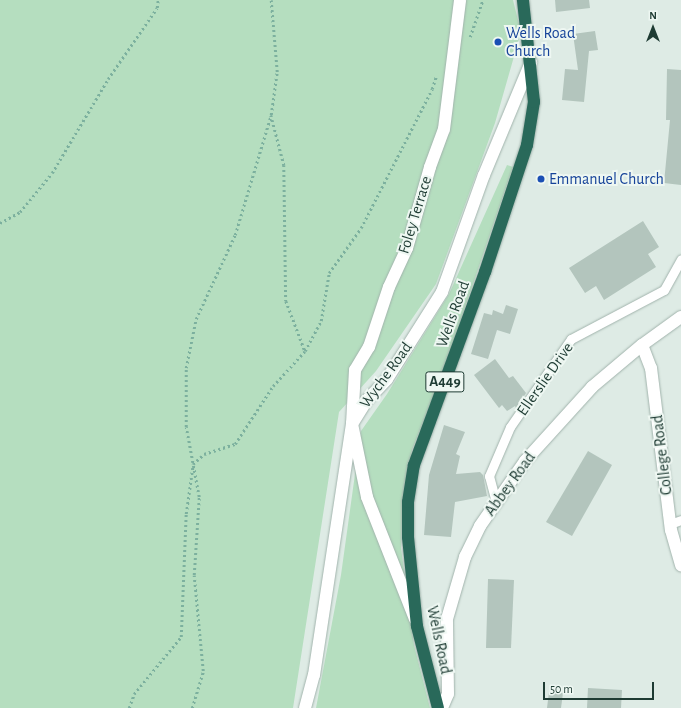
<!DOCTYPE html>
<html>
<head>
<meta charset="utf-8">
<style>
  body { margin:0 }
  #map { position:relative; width:681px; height:708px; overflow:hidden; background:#deebe5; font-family:"Alegreya Sans",sans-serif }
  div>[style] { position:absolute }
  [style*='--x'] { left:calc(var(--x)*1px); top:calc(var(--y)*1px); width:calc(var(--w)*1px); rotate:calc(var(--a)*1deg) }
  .green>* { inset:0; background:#b5debf }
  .building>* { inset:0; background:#b3c5bd }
  .path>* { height:2.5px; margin-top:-1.25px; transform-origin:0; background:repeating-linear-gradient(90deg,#7cb09e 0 2px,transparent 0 5px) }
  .roads { filter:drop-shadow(0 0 1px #a1b3ac) drop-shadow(0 0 1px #a1b3ac) }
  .lane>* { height:9px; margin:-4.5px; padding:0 4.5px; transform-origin:4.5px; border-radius:4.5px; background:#fff }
  .street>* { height:12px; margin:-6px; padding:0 6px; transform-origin:6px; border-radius:6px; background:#fff }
  .secondary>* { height:12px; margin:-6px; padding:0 6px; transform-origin:6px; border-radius:6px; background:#fff }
  .highway>* { height:12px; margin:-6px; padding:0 6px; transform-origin:6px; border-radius:6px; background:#29695a }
  .dots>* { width:11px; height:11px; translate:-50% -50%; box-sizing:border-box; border:2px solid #eef7f2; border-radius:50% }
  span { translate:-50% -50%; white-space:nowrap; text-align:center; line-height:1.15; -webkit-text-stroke:4px #eef7f2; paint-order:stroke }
  .shield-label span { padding:1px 3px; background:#eef7f2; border:1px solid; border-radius:3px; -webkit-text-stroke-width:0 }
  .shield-label { font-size:15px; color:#1e3b33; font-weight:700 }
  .transit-label { font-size:16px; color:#164399 }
  .left { translate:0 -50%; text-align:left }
  .street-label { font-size:16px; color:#1e3b33 }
  .north { position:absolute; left:633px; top:8px; width:40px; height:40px; -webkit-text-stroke:3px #eef7f2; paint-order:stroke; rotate:0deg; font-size:11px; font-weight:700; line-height:16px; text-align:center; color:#1e3b33 }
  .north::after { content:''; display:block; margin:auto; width:14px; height:18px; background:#1e3b33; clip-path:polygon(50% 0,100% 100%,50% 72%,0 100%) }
  .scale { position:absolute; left:543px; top:682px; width:111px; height:18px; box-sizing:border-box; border:2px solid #1e3b33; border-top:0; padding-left:5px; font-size:12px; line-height:14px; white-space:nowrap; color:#1e3b33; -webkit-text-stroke:3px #eef7f2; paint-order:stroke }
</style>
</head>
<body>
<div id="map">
  <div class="green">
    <i style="clip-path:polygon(0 0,513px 0,521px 32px,495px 123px,436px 284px,376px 371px,339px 412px,293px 708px,0 708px)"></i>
    <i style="clip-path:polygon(507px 165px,513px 167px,442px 375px,412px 450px,403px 497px,401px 548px,414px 645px,430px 708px,316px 708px,341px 575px,361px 431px,387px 394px,449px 294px)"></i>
  </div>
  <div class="building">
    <i style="clip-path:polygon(555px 0,589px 0,590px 8px,556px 12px)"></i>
    <i style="clip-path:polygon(595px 31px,598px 50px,589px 51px,584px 102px,562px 100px,565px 69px,578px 70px,573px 34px)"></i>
    <i style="clip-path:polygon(667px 69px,681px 70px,681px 185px,664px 183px,670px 120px,666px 120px)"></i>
    <i style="clip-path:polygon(643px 221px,659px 247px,648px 254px,656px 267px,604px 300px,596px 286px,585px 293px,569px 268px)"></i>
    <i style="clip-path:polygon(506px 305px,518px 309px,510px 334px,497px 330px,488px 359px,471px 354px,484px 313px,492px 315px,493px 310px,503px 314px)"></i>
    <i style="clip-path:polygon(495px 359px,509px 378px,513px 376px,526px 393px,516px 408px,515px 406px,507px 411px,502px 405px,499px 408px,474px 375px)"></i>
    <i style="clip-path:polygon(444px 425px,465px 432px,456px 454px,460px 456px,456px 474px,480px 472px,483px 475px,487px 496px,455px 502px,451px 537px,424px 535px,429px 475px)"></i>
    <i style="clip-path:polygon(588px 451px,612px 465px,572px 536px,546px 522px)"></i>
    <i style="clip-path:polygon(488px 579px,514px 580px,511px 648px,486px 648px)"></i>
    <i style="clip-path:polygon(588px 688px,622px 690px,621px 708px,587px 708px)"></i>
    <i style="clip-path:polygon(549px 692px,563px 693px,561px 708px,547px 708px)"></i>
  </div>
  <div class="path">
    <i style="--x:470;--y:37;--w:39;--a:-71"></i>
    <i style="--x:271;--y:115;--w:52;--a:75.4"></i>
    <i style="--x:284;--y:165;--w:136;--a:89.2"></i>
    <i style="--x:286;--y:301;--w:53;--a:69.2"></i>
    <i style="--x:0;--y:223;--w:23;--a:-29"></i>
    <i style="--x:20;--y:212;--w:50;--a:-50.6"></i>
    <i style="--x:52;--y:173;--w:109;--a:-59.2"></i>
    <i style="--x:108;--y:79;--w:86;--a:-55.4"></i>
    <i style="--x:157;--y:8;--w:8;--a:-83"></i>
    <i style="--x:129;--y:708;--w:15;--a:-70"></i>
    <i style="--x:134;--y:694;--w:74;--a:-50.5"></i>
    <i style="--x:181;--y:637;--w:123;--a:-87.7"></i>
    <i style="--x:186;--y:514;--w:50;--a:-82"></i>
    <i style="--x:193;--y:464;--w:15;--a:-42"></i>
    <i style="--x:204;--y:454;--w:33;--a:-18"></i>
    <i style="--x:235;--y:444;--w:69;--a:-56.8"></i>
    <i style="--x:273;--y:386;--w:47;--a:-47.6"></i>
    <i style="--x:305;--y:351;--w:34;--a:-62"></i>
    <i style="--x:321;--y:321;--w:49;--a:-80.5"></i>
    <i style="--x:329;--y:273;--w:55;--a:-54.6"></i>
    <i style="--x:361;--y:228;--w:156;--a:-62.9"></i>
    <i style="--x:432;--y:89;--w:13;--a:-72"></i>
    <i style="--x:192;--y:708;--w:39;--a:-73"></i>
    <i style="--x:203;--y:671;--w:96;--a:-95.4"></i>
    <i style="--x:194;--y:575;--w:78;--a:-86.3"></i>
    <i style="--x:199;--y:497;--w:71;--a:-100.5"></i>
    <i style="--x:186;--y:427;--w:59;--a:-90"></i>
    <i style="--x:186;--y:368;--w:50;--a:-78.5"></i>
    <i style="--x:196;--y:319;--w:93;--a:-65.1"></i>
    <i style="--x:235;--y:235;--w:125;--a:-73.3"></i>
    <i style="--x:271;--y:115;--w:43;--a:-82.1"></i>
    <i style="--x:277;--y:72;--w:72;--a:-94.8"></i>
  </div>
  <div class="roads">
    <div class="lane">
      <i style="--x:496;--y:502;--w:27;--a:-105"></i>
      <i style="--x:489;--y:476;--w:53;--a:-66.8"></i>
      <i style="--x:510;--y:427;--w:107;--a:-55.3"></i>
      <i style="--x:571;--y:339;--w:105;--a:-27.8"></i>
      <i style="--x:664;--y:290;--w:35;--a:-61"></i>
      <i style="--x:670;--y:524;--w:12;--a:-20"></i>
    </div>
    <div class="street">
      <i style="--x:642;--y:345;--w:25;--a:69"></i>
      <i style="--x:651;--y:368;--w:163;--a:83"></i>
      <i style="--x:671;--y:530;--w:37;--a:74"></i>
      <i style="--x:415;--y:619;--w:131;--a:-111.5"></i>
      <i style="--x:367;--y:497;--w:75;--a:-101.6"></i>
      <i style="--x:352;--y:424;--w:54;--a:-86.8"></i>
      <i style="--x:355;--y:370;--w:27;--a:-59"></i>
      <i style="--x:369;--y:347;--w:63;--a:-71.6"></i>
      <i style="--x:389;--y:287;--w:43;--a:-65.2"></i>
      <i style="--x:407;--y:248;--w:84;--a:-74.1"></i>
      <i style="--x:430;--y:167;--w:40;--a:-69.8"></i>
      <i style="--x:444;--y:129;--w:130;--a:-82.9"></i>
    </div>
    <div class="secondary">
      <i style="--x:305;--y:708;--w:34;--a:-75"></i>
      <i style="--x:314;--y:675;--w:254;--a:-81.4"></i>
      <i style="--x:352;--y:424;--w:28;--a:-58"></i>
      <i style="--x:367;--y:400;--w:29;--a:-46"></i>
      <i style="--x:387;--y:379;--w:103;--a:-57.7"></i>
      <i style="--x:442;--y:292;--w:124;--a:-70.3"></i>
      <i style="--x:484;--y:175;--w:122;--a:-67.4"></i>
      <i style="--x:442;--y:708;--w:15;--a:-67"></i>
      <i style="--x:448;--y:694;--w:75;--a:-90.8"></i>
      <i style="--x:447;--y:619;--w:65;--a:-73.8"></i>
      <i style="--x:465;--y:557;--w:34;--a:-64"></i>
      <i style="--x:480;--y:526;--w:79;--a:-55.3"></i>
      <i style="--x:525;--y:461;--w:100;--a:-47.8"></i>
      <i style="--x:592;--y:387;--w:65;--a:-40"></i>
      <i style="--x:642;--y:345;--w:48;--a:-35.7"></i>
    </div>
    <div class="highway">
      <i style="--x:438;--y:708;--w:85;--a:-104.4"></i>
      <i style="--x:417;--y:626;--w:89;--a:-95.8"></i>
      <i style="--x:408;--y:537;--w:35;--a:-90"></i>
      <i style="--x:408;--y:502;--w:37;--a:-81"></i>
      <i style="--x:414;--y:465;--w:206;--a:-69.8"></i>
      <i style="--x:485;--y:272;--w:134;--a:-71.7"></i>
      <i style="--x:527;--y:145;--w:44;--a:-80.8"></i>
      <i style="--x:534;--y:102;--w:103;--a:-96.2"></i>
    </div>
  </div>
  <div class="dots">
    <i style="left:498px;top:42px;background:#1a4fb4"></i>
    <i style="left:541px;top:179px;background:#1a4fb4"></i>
  </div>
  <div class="shield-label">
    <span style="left:445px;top:382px">A449</span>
  </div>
  <div class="transit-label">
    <span class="left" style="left:506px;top:42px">Wells Road<br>Church</span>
    <span class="left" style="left:549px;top:179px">Emmanuel Church</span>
  </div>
  <div class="street-label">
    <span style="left:415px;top:215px;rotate:-73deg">Foley Terrace</span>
    <span style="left:453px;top:314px;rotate:-70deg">Wells Road</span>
    <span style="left:386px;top:375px;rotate:-54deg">Wyche Road</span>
    <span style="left:545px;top:379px;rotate:-55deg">Ellerslie Drive</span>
    <span style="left:662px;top:455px;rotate:-97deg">College Road</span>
    <span style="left:510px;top:484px;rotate:-54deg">Abbey Road</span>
    <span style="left:439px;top:640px;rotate:78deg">Wells Road</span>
  </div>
  <div class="north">N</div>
  <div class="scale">50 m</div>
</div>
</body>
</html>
